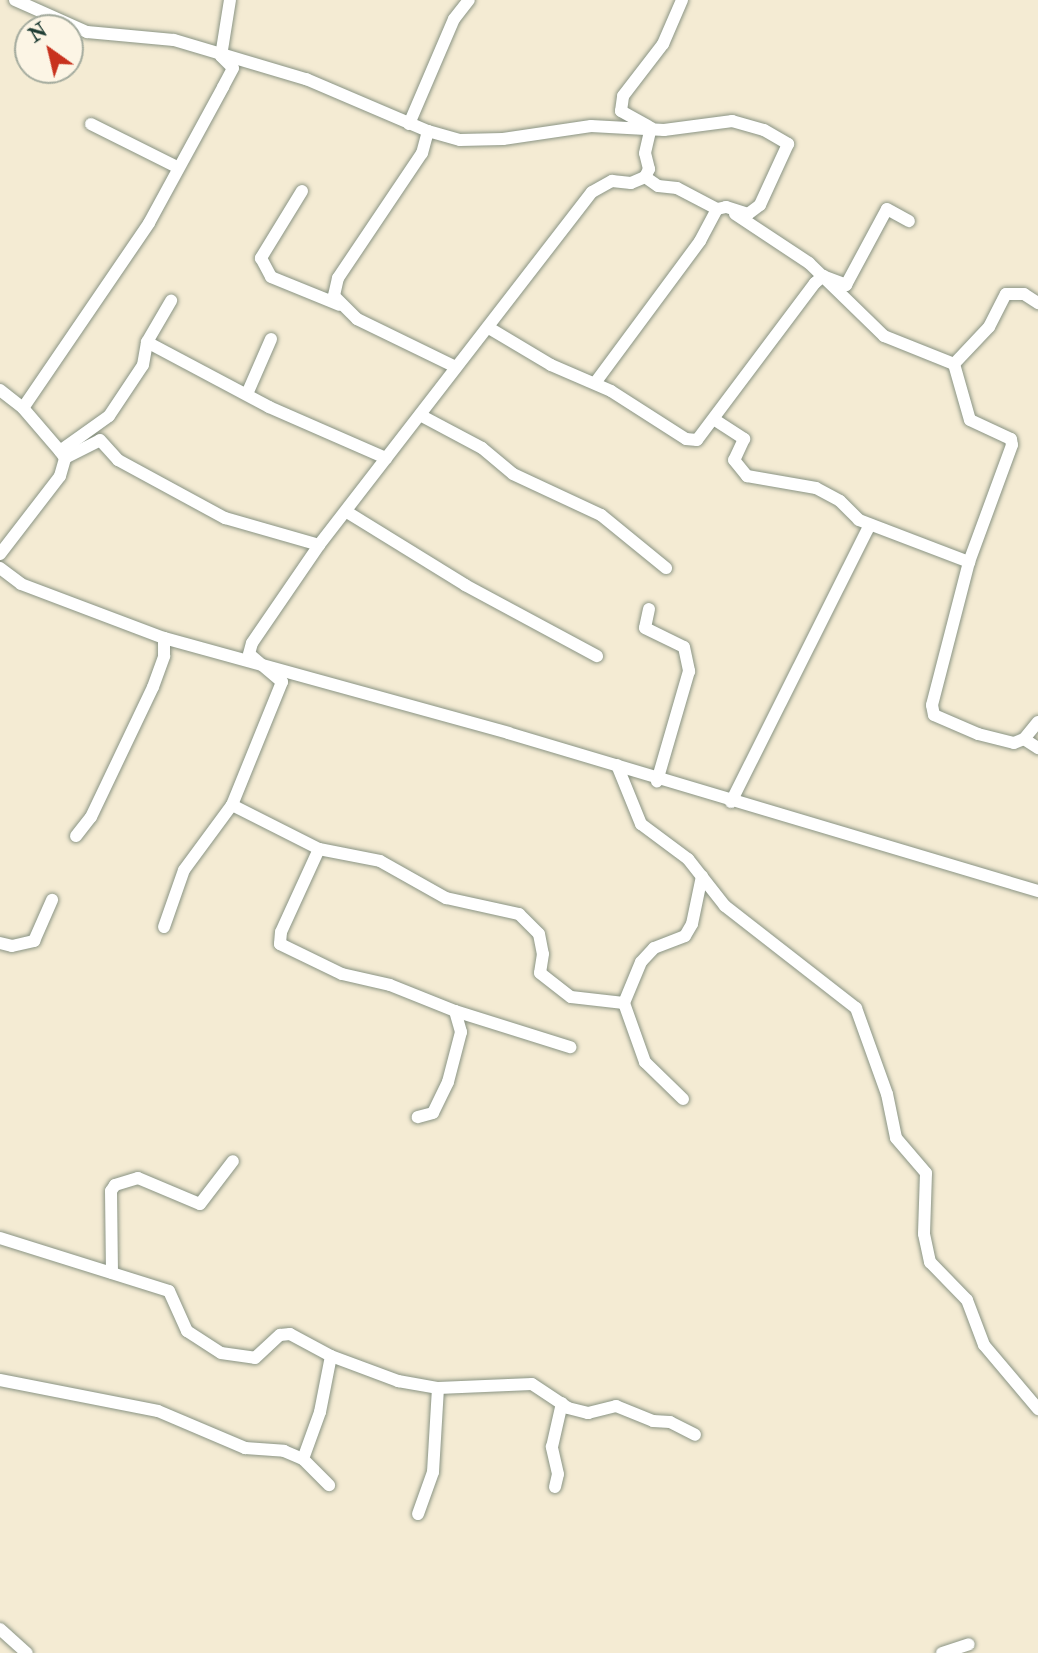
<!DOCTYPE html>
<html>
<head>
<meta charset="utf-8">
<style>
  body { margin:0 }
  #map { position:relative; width:1038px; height:1653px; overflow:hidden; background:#f4ebd3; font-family:"IM FELL Double Pica",serif }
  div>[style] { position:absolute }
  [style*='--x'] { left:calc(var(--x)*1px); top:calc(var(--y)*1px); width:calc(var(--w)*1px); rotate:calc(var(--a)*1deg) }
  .roads { filter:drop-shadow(0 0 2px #8a9484) drop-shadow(0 0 2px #8a9484) }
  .minor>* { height:12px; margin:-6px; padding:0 6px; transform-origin:6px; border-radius:6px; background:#fff }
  span { translate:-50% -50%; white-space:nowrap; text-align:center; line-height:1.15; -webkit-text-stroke:7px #fcf5e5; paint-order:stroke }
  .north { position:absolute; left:14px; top:14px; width:70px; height:70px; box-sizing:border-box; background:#fcf5e5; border:2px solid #a4ab9e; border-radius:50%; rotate:326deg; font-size:19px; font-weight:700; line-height:28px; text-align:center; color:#1f3d34 }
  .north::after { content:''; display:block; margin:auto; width:24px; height:32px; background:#c8321e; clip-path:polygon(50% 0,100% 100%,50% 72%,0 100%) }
</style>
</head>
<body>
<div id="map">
  <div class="roads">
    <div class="minor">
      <i style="--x:15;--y:0;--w:79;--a:24"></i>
      <i style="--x:87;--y:32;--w:87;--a:5.3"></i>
      <i style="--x:174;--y:40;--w:138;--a:16.5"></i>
      <i style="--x:306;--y:79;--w:133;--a:23.1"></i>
      <i style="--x:428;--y:131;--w:33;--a:16"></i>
      <i style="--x:460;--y:140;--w:43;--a:-1.3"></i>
      <i style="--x:503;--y:139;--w:89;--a:-8.4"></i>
      <i style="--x:591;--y:126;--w:73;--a:3.1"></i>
      <i style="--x:664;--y:130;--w:69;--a:-7.5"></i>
      <i style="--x:732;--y:121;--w:33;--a:16"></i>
      <i style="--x:764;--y:130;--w:28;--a:30"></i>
      <i style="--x:788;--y:144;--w:67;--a:114.7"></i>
      <i style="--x:760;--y:205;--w:15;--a:143"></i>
      <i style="--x:748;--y:214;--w:23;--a:-162"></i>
      <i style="--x:726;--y:207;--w:9;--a:167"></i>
      <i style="--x:717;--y:209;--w:45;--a:-152.3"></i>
      <i style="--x:677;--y:188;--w:19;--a:-174"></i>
      <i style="--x:658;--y:186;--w:16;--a:-145"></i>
      <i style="--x:91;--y:124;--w:96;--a:26.6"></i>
      <i style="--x:409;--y:124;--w:114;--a:-66.8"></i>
      <i style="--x:454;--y:19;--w:24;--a:-52"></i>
      <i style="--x:648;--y:126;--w:31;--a:-151"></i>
      <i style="--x:621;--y:111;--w:15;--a:-82"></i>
      <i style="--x:623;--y:96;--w:66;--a:-52.4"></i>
      <i style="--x:663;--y:44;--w:48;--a:-66.6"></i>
      <i style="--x:428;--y:131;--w:23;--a:105"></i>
      <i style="--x:422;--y:153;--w:151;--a:123.9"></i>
      <i style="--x:338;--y:278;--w:18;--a:103"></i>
      <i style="--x:334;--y:296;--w:33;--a:45"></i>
      <i style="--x:357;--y:319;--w:110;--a:25.9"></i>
      <i style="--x:302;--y:191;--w:79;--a:121.5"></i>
      <i style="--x:261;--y:258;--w:21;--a:62"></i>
      <i style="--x:271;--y:277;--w:74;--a:22.1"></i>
      <i style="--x:735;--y:214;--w:89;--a:33.5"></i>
      <i style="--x:809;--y:263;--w:105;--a:44.2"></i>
      <i style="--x:884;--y:336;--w:75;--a:21.8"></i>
      <i style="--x:489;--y:328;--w:72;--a:30.8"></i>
      <i style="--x:551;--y:365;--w:65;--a:23.4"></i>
      <i style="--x:611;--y:391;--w:89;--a:32.6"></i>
      <i style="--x:686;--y:439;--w:11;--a:5"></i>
      <i style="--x:697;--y:440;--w:196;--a:-53.1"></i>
      <i style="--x:815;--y:283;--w:11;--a:-41"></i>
      <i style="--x:823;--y:276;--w:25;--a:21"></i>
      <i style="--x:846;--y:285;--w:86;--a:-61.7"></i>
      <i style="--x:887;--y:209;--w:25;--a:29"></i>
      <i style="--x:147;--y:342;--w:138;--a:28"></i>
      <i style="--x:269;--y:407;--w:128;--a:23.6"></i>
      <i style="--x:954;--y:364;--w:58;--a:74.1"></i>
      <i style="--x:970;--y:420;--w:45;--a:24.9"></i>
      <i style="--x:1011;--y:439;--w:6;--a:81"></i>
      <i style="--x:1012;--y:445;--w:125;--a:110.2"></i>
      <i style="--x:969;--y:562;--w:148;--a:104.5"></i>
      <i style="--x:932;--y:705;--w:10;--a:79"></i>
      <i style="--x:934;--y:715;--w:48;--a:23.4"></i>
      <i style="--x:978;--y:734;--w:37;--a:14"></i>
      <i style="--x:1014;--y:743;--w:11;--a:-22"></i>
      <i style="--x:1024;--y:739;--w:22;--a:-51"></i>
      <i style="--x:954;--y:364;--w:51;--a:-46.6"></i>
      <i style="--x:989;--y:327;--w:37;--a:-63"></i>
      <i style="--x:1006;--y:294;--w:18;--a:0"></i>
      <i style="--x:1024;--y:294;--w:17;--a:33"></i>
      <i style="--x:595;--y:383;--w:177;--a:-53.5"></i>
      <i style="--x:700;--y:241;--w:36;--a:-62"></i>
      <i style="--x:0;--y:390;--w:29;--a:38"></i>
      <i style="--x:23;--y:408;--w:57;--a:49.3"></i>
      <i style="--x:247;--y:394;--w:60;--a:-66.4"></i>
      <i style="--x:23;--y:408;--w:224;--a:-55.7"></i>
      <i style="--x:149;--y:223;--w:155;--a:-61.4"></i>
      <i style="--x:223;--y:87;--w:21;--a:-62"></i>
      <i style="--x:233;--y:68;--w:17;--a:-135"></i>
      <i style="--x:221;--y:56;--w:57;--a:-80.9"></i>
      <i style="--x:420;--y:415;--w:70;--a:28"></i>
      <i style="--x:482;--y:448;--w:40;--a:40"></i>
      <i style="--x:513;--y:474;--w:97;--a:25"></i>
      <i style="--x:601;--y:515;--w:84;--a:39.2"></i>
      <i style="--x:715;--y:420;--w:35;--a:33"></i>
      <i style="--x:744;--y:439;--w:23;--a:115"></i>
      <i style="--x:734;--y:460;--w:21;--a:51"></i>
      <i style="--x:747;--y:476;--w:70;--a:9.9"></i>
      <i style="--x:816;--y:488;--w:27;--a:28"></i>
      <i style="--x:840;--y:501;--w:27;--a:45"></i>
      <i style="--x:859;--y:520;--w:118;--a:20.9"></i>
      <i style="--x:65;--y:458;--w:39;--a:-27"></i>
      <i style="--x:100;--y:440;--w:27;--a:48"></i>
      <i style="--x:118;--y:460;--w:122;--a:28.5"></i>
      <i style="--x:225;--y:518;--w:98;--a:16"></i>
      <i style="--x:347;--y:512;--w:139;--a:31.7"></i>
      <i style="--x:465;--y:585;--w:150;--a:28.3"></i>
      <i style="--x:0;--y:554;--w:98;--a:-52.4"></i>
      <i style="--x:60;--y:476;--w:19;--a:-74"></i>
      <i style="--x:65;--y:458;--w:9;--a:-126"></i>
      <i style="--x:60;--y:451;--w:60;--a:-35.5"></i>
      <i style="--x:109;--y:416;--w:61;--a:-56.3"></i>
      <i style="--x:143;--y:365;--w:23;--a:-80"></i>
      <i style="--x:147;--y:342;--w:48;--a:-59.7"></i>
      <i style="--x:0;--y:568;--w:26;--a:37"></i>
      <i style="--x:21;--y:584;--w:153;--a:20.7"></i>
      <i style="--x:164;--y:638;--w:357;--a:15.4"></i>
      <i style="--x:508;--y:733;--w:553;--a:16.6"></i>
      <i style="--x:649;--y:609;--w:19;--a:102"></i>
      <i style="--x:645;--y:628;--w:43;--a:26"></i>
      <i style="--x:684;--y:647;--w:25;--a:78"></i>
      <i style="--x:689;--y:671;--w:115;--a:106.2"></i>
      <i style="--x:1024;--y:739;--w:17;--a:33"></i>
      <i style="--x:617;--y:765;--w:64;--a:67.9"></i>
      <i style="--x:641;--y:824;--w:59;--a:36.7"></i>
      <i style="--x:688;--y:859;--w:60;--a:51.8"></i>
      <i style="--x:725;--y:906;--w:166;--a:37.9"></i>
      <i style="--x:856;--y:1008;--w:91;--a:70.2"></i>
      <i style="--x:887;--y:1094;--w:45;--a:78.4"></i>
      <i style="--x:896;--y:1138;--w:46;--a:49.4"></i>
      <i style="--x:926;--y:1173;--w:61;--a:91.9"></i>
      <i style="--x:924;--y:1234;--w:29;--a:78"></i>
      <i style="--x:930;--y:1262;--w:53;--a:45.8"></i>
      <i style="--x:967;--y:1300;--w:48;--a:69.3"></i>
      <i style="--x:984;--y:1345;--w:84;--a:49.8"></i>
      <i style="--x:731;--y:802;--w:310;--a:-63.4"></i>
      <i style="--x:232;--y:805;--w:97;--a:26.8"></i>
      <i style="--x:319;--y:849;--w:62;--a:11.1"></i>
      <i style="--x:380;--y:861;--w:76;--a:29.3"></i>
      <i style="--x:446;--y:898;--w:75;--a:12.4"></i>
      <i style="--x:519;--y:914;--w:28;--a:45"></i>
      <i style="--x:539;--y:934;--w:20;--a:79"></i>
      <i style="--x:543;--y:954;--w:19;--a:99"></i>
      <i style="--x:540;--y:973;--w:39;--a:38"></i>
      <i style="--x:571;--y:997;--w:53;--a:6.5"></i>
      <i style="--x:76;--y:836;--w:24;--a:-52"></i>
      <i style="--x:91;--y:817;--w:144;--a:-64.5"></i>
      <i style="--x:153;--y:687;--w:33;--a:-70"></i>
      <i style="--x:164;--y:656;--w:18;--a:-90"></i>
      <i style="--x:319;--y:849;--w:91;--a:114.6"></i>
      <i style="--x:281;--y:932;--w:12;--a:95"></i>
      <i style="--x:280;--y:944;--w:69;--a:25.8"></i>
      <i style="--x:342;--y:974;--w:49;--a:12.9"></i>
      <i style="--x:390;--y:985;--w:70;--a:21.8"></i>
      <i style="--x:455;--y:1011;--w:22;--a:74"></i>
      <i style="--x:461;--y:1032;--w:52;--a:104.6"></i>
      <i style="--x:448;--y:1082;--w:34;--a:116"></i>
      <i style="--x:433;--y:1113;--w:16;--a:165"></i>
      <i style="--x:164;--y:927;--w:60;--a:-70.7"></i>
      <i style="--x:184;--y:870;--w:81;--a:-53.6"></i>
      <i style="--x:232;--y:805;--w:133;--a:-67.9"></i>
      <i style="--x:282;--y:682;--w:43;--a:-139.7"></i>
      <i style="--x:249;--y:654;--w:11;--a:-75"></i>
      <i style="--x:252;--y:643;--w:119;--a:-55.6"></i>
      <i style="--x:319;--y:545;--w:446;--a:-52.3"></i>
      <i style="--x:592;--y:192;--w:23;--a:-29"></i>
      <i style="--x:612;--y:181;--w:19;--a:6"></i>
      <i style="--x:631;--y:183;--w:15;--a:-23"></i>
      <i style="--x:645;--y:177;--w:9;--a:-63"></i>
      <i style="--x:649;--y:169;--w:16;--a:-104"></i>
      <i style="--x:645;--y:153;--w:26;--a:-77"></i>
      <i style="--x:0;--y:943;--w:12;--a:14"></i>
      <i style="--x:12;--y:946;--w:23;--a:-13"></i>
      <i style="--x:34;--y:941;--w:45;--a:-66.3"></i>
      <i style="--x:455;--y:1011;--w:121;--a:17.4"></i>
      <i style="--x:683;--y:1099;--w:53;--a:-135.8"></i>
      <i style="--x:645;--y:1062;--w:63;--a:-109.6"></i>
      <i style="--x:624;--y:1003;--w:44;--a:-67.5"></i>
      <i style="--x:641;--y:962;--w:19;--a:-47"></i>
      <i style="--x:654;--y:948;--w:33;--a:-21"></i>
      <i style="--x:685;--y:936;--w:14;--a:-60"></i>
      <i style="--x:692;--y:924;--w:49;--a:-78.2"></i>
      <i style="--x:0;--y:1238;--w:177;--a:17.4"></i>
      <i style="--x:169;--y:1291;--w:44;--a:65.8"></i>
      <i style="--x:187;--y:1331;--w:40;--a:32.9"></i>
      <i style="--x:221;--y:1353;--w:34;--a:8"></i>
      <i style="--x:255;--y:1358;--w:34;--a:-43"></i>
      <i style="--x:280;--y:1335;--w:10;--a:-6"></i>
      <i style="--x:290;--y:1334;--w:47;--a:28.2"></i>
      <i style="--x:331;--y:1356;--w:72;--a:20.5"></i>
      <i style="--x:398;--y:1381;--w:41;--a:9.9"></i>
      <i style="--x:438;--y:1388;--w:94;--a:-2.4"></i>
      <i style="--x:532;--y:1384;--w:43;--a:33.7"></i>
      <i style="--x:568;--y:1408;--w:21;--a:14"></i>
      <i style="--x:588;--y:1413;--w:29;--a:-14"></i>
      <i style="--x:616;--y:1406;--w:40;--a:22"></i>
      <i style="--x:653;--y:1421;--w:17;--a:3"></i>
      <i style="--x:670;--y:1422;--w:28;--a:27"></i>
      <i style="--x:112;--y:1273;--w:82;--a:-90.7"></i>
      <i style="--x:111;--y:1191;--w:7;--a:-56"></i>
      <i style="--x:115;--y:1185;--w:24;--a:-17"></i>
      <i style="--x:138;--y:1178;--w:67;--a:22.8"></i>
      <i style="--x:200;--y:1204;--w:54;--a:-52.5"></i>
      <i style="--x:0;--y:1380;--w:161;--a:11.1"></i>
      <i style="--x:158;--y:1411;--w:95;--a:23"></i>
      <i style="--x:245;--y:1448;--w:39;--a:4"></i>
      <i style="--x:284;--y:1451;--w:21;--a:23"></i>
      <i style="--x:303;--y:1459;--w:37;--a:45"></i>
      <i style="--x:303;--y:1459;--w:50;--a:-70.1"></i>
      <i style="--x:320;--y:1412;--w:57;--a:-78.9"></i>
      <i style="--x:555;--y:1487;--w:13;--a:-77"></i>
      <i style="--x:558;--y:1474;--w:28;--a:-103"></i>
      <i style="--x:552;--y:1447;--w:45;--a:-77.2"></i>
      <i style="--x:418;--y:1514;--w:45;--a:-70.3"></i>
      <i style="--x:433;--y:1472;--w:84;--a:-86.6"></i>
      <i style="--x:0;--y:1629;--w:36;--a:42"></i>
      <i style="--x:942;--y:1653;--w:28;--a:-18"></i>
    </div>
  </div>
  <div class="north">N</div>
</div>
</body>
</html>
